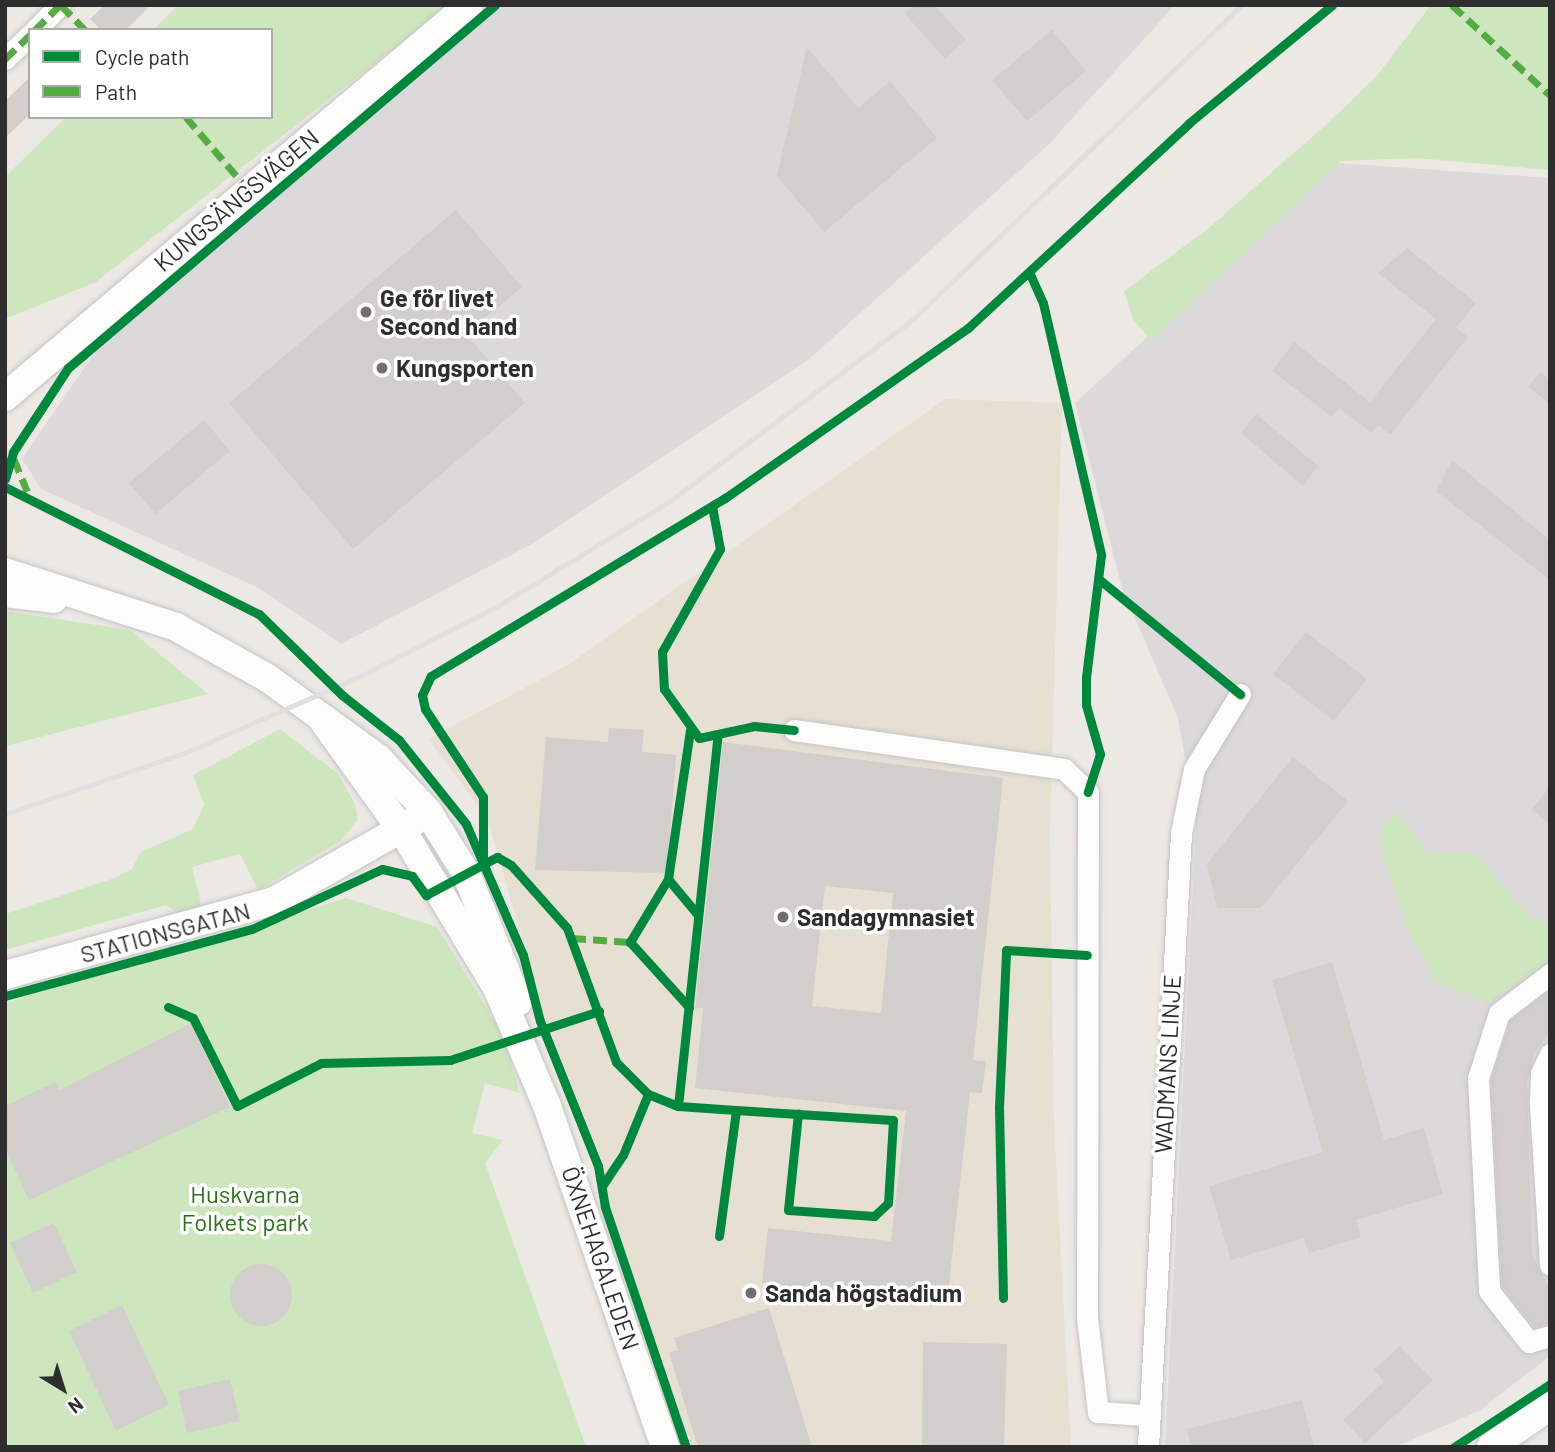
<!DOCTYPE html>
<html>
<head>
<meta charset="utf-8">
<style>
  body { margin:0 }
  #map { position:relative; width:1555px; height:1452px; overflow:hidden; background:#ece8e4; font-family:Barlow,sans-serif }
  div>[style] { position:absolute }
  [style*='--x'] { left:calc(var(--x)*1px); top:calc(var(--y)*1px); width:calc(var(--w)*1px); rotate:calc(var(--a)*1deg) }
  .industrial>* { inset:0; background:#dcd9db }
  .education>* { inset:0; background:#e6e0d3 }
  .green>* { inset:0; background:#cee6be }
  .building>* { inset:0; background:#d1cecb }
  .round { border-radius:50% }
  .roads { filter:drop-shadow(0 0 2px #c5c4c5) drop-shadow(0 0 2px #c5c4c5) }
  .street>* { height:21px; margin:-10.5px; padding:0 10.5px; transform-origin:10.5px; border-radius:10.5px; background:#fcfcfb }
  .secondary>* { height:28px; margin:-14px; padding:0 14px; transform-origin:14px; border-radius:14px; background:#fcfcfb }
  .rail>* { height:5px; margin:-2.5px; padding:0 2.5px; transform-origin:2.5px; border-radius:2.5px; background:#dfdfe1 }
  .quiet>* { height:7px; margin-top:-3.5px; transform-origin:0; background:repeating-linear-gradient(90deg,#54ab44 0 14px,transparent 0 21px) }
  .cycleway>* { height:9px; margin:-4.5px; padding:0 4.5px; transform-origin:4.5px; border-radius:4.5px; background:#00873e }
  .dots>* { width:19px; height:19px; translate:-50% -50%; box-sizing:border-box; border:4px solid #fff; border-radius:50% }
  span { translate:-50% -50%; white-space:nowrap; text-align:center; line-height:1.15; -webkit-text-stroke:7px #fff; paint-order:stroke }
  .street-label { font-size:24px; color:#2e2e2e }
  .poi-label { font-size:24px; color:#2e2e2e; font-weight:700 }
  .left { translate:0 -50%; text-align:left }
  .park-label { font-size:24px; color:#2c6e1b }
  .frame { position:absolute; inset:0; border:7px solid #2e2e2e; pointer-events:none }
  .legend { position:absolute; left:28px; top:28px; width:245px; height:91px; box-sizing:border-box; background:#fff; border:2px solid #ababab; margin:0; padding:9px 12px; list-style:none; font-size:21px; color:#2e2e2e }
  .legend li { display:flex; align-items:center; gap:14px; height:35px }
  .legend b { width:35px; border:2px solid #ababab }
  .north { position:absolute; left:28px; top:1354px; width:70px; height:70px; -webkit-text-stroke:5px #fff; paint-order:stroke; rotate:142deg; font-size:19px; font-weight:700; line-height:28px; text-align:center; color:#2e2e2e }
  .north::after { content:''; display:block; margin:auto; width:24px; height:32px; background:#2e2e2e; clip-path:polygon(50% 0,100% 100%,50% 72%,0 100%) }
</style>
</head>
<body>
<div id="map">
  <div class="industrial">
    <i style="clip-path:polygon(501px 5px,1175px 5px,1048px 145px,808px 360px,530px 545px,341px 644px,259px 588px,41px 489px,22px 459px,104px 339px)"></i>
    <i style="clip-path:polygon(1337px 163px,1550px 178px,1550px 1356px,1479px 1411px,1395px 1447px,1165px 1447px,1196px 825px,1178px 718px,1122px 588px,1075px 403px)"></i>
  </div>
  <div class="education">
    <i style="clip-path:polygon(945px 399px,1062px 403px,1050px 833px,1054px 1123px,1071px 1447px,692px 1447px,560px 1071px,487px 817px,428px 739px,566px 666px)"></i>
  </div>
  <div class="green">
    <i style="clip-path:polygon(178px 5px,449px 5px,96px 282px,5px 319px,5px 177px,66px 117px,271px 117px,271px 30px,153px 30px)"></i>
    <i style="clip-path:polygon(1431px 5px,1550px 5px,1550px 170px,1417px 158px,1340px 161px,1151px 341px,1133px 319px,1124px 291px,1210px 227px,1329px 122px,1376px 77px)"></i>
    <i style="clip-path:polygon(5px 611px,130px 630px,208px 694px,5px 746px)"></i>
    <i style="clip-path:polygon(280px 729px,338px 774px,354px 802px,358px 819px,342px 840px,258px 890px,240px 854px,192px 867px,202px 908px,183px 916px,166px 905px,5px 950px,5px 914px,109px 880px,132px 869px,141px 852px,193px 829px,204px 805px,193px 775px)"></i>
    <i style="clip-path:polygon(1397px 811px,1428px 853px,1473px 852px,1528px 915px,1550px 925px,1550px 961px,1489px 1002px,1439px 984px,1411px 937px,1383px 855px,1380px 831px)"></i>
    <i style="clip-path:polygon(346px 898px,437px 927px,501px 1031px,520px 1093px,485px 1083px,472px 1133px,503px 1140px,485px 1163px,586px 1447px,5px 1447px,5px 1003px)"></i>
  </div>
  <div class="building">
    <i style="clip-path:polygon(105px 5px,151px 5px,126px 30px,101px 30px,90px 19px)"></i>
    <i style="clip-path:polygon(914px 5px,934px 5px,966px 40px,945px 59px,905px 14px)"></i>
    <i style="clip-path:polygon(1052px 30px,1086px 71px,1027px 121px,992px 80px)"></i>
    <i style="clip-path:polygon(807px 47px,858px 108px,890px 81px,937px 138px,824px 232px,777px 176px)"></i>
    <i style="clip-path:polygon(30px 77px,30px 114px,5px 138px,5px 101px)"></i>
    <i style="clip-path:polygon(456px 210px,522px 287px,466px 334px,525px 403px,353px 549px,229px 403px)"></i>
    <i style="clip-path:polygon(1407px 248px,1476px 303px,1456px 328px,1468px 337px,1390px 435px,1378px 425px,1372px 433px,1339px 408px,1332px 417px,1272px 371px,1294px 342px,1370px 402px,1436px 319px,1378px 273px)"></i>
    <i style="clip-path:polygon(1540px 372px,1550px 380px,1550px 404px,1528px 387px)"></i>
    <i style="clip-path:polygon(1256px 414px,1318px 466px,1303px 486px,1241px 433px)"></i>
    <i style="clip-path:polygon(204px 420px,230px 451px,155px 514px,129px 483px)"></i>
    <i style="clip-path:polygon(1452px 460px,1550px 540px,1550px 580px,1436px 491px)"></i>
    <i style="clip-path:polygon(1306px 632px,1367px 679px,1334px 721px,1273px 674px)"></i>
    <i style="clip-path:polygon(609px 728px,644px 730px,642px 752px,676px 755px,667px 873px,535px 870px,546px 737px,608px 742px)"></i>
    <i style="clip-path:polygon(evenodd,723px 742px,1003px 778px,973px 1060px,986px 1061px,982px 1093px,970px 1092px,947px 1303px,762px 1283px,768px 1228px,891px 1241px,906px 1111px,695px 1088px,703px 1008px,695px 1008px,723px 742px,825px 886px,893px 893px,881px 1013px,812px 1006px,825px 886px)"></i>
    <i style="clip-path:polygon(1293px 757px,1348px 801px,1261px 908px,1217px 908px,1207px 864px)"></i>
    <i style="clip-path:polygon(1550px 787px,1550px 824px,1531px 810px)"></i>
    <i style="clip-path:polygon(1332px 962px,1384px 1140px,1424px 1128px,1443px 1194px,1356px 1220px,1361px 1237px,1309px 1253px,1304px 1238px,1231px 1260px,1209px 1186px,1323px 1152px,1272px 980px)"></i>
    <i style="clip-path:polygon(1550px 991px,1550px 1032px,1534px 1053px,1527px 1083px,1532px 1254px,1550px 1291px,1550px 1323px,1534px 1327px,1502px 1286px,1491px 1080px,1510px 1021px)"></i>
    <i style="clip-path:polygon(191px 1023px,230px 1107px,29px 1200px,5px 1148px,5px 1106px,56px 1082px,60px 1090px)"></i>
    <i style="clip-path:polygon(54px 1223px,77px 1272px,33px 1293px,10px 1243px)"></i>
    <i class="round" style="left:230px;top:1264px;width:62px;height:62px"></i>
    <i style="clip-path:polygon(122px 1305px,169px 1405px,116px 1431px,69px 1331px)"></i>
    <i style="clip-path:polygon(769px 1308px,812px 1447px,698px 1447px,669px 1353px,678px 1350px,674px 1338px)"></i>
    <i style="clip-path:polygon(923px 1342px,1007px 1344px,1004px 1447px,922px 1447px)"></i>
    <i style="clip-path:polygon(1400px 1346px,1433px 1380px,1365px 1443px,1343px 1420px,1384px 1382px,1374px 1370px)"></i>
    <i style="clip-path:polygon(230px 1379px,240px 1421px,187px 1433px,178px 1391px)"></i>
    <i style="clip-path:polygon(1302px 1400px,1314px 1447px,1191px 1447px,1187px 1429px)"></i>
  </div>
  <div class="roads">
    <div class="street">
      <i style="--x:35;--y:30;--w:35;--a:-45"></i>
      <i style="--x:5;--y:59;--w:35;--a:-44"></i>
      <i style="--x:794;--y:730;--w:273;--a:8.2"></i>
      <i style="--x:1064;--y:769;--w:33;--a:44"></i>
      <i style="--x:1088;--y:792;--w:525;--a:90.11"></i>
      <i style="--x:1087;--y:1317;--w:96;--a:83.4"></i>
      <i style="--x:1098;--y:1412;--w:47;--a:3.7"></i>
      <i style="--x:1550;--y:974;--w:64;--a:142.6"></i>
      <i style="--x:1499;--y:1013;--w:68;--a:107.9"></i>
      <i style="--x:1478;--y:1078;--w:213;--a:87"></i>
      <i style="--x:1489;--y:1291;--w:65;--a:51.9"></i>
      <i style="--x:1529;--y:1342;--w:22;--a:-16"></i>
      <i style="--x:1550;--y:1054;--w:21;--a:115"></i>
      <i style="--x:1541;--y:1073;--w:32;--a:92"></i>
      <i style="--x:1540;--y:1105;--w:160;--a:86.4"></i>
      <i style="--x:1148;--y:1447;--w:615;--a:-86.92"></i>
      <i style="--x:1181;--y:833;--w:65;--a:-78.5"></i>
      <i style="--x:1194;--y:769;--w:88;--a:-58.5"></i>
    </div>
    <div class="secondary">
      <i style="--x:5;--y:397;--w:607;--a:-40.19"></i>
      <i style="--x:5;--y:572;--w:180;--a:17.8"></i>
      <i style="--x:176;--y:627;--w:103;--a:29.1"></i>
      <i style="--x:266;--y:677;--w:138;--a:35.9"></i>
      <i style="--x:378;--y:758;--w:74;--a:47.2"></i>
      <i style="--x:428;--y:812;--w:72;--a:58.1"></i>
      <i style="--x:466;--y:873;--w:139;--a:68"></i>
      <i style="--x:5;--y:593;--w:49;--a:7"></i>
      <i style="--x:324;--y:722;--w:133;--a:54.2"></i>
      <i style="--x:402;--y:830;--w:187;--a:59"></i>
      <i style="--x:498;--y:990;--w:126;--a:67.1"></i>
      <i style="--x:547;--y:1106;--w:361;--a:70.9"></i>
      <i style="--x:5;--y:975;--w:279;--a:-15.4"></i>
      <i style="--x:274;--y:901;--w:162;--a:-29.6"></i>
      <i style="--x:1491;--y:1447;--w:72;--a:-34.8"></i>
    </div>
  </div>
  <div class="rail">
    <i style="--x:5;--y:814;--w:189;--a:-18.8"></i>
    <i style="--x:184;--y:753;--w:193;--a:-23.5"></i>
    <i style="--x:361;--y:676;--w:155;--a:-27.2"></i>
    <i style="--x:499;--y:605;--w:200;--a:-31.3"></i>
    <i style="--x:670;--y:501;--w:304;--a:-36.8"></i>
    <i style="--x:913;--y:319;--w:455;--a:-43.7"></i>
  </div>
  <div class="quiet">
    <i style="--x:61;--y:5;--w:35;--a:46"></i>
    <i style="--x:1452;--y:5;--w:133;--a:42.6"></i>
    <i style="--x:35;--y:30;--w:35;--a:-45"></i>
    <i style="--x:5;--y:59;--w:35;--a:-44"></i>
    <i style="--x:186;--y:117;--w:86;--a:49.3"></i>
    <i style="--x:14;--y:459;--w:42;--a:67.7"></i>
    <i style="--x:572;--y:938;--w:58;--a:3.9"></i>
  </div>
  <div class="cycleway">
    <i style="--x:1030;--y:274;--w:32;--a:66"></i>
    <i style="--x:1043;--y:303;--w:259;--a:77"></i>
    <i style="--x:1101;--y:555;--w:123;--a:97"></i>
    <i style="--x:1086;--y:677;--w:28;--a:90"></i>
    <i style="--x:1086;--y:705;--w:51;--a:74.1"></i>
    <i style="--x:1100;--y:754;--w:40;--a:108"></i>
    <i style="--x:5;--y:479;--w:28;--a:-73"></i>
    <i style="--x:13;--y:452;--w:100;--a:-56.8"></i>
    <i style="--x:68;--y:368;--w:560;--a:-40.37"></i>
    <i style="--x:5;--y:487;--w:284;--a:26.6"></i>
    <i style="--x:259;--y:614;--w:116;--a:44.3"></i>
    <i style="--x:342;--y:695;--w:73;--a:38.3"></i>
    <i style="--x:399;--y:740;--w:107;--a:51.4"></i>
    <i style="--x:466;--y:824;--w:143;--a:66.5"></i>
    <i style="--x:523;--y:955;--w:68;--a:75.6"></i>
    <i style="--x:540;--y:1021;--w:156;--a:68.2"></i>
    <i style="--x:598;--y:1166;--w:42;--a:80.3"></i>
    <i style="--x:605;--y:1207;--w:253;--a:71.4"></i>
    <i style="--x:712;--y:506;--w:44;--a:79.5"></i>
    <i style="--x:720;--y:549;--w:118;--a:119.4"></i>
    <i style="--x:662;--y:652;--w:37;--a:87"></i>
    <i style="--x:664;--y:689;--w:60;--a:54.5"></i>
    <i style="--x:699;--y:738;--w:56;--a:-12.3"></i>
    <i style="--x:754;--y:726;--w:40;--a:5.7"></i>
    <i style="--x:1100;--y:580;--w:181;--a:39.2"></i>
    <i style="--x:690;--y:730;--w:151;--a:98.4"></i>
    <i style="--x:668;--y:879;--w:47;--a:50.2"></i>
    <i style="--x:483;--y:863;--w:66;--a:-90"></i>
    <i style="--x:483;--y:797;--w:105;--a:-123.4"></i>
    <i style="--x:425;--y:709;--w:14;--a:-102"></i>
    <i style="--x:422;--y:695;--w:21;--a:-65"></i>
    <i style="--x:431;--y:676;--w:344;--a:-31.2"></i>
    <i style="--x:725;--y:498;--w:297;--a:-35"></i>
    <i style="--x:968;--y:328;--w:301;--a:-42.8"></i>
    <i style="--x:1189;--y:123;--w:185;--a:-39.5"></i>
    <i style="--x:668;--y:879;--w:74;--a:121.1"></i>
    <i style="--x:630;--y:942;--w:88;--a:47.8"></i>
    <i style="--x:5;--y:996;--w:256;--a:-15.2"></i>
    <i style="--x:252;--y:929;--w:143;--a:-24.8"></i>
    <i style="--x:382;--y:869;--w:31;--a:13"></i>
    <i style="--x:412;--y:876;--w:24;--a:54"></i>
    <i style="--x:426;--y:895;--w:81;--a:-28.2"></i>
    <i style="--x:497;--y:857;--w:16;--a:30"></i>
    <i style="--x:511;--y:865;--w:84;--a:48.4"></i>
    <i style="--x:567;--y:928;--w:143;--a:69.9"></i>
    <i style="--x:616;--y:1062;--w:45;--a:45"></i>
    <i style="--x:648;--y:1094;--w:32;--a:22"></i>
    <i style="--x:678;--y:1106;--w:58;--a:3.9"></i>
    <i style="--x:736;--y:1110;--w:62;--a:3.7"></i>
    <i style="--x:798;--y:1114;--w:95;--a:3.6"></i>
    <i style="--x:893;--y:1120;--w:83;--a:93.4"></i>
    <i style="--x:888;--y:1203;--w:19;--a:137"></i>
    <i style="--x:874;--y:1216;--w:86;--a:-176"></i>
    <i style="--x:788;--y:1210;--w:97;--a:-84.1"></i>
    <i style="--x:168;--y:1007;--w:27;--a:24"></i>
    <i style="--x:193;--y:1018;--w:98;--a:63.4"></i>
    <i style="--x:237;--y:1106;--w:94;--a:-27.1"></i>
    <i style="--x:321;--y:1063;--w:129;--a:-1.3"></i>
    <i style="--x:450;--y:1060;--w:157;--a:-18.2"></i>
    <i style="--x:678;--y:1106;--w:369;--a:-83.9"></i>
    <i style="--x:602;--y:1186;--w:37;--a:-56"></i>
    <i style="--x:623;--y:1155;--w:66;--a:-67.7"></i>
    <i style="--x:719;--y:1236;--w:127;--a:-82.3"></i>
    <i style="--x:1003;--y:1298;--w:191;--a:-91.2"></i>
    <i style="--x:999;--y:1107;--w:157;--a:-87.4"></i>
    <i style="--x:1006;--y:950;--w:81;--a:3.5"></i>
    <i style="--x:1454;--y:1447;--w:115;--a:-33.3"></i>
  </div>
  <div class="dots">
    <i style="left:366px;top:312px;background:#706f6e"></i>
    <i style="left:382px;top:368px;background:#706f6e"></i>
    <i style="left:783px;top:917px;background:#706f6e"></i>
    <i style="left:751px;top:1293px;background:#706f6e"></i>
  </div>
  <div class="street-label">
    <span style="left:236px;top:200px;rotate:-40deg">KUNGSÄNGSVÄGEN</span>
    <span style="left:165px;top:932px;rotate:-15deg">STATIONSGATAN</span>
    <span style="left:1167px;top:1064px;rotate:-87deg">WADMANS LINJE</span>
    <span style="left:601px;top:1258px;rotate:71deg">ÖXNEHAGALEDEN</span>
  </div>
  <div class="poi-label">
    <span class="left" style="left:380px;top:312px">Ge för livet<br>Second hand</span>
    <span class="left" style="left:396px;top:368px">Kungsporten</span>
    <span class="left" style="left:797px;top:917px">Sandagymnasiet</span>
    <span class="left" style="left:765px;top:1293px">Sanda högstadium</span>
  </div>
  <div class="park-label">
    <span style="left:245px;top:1208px">Huskvarna<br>Folkets park</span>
  </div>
  <div class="frame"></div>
  <ul class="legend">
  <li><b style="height:9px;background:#00873e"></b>Cycle path</li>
  <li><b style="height:9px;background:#54ab44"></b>Path</li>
  </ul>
  <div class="north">N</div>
</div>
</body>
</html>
